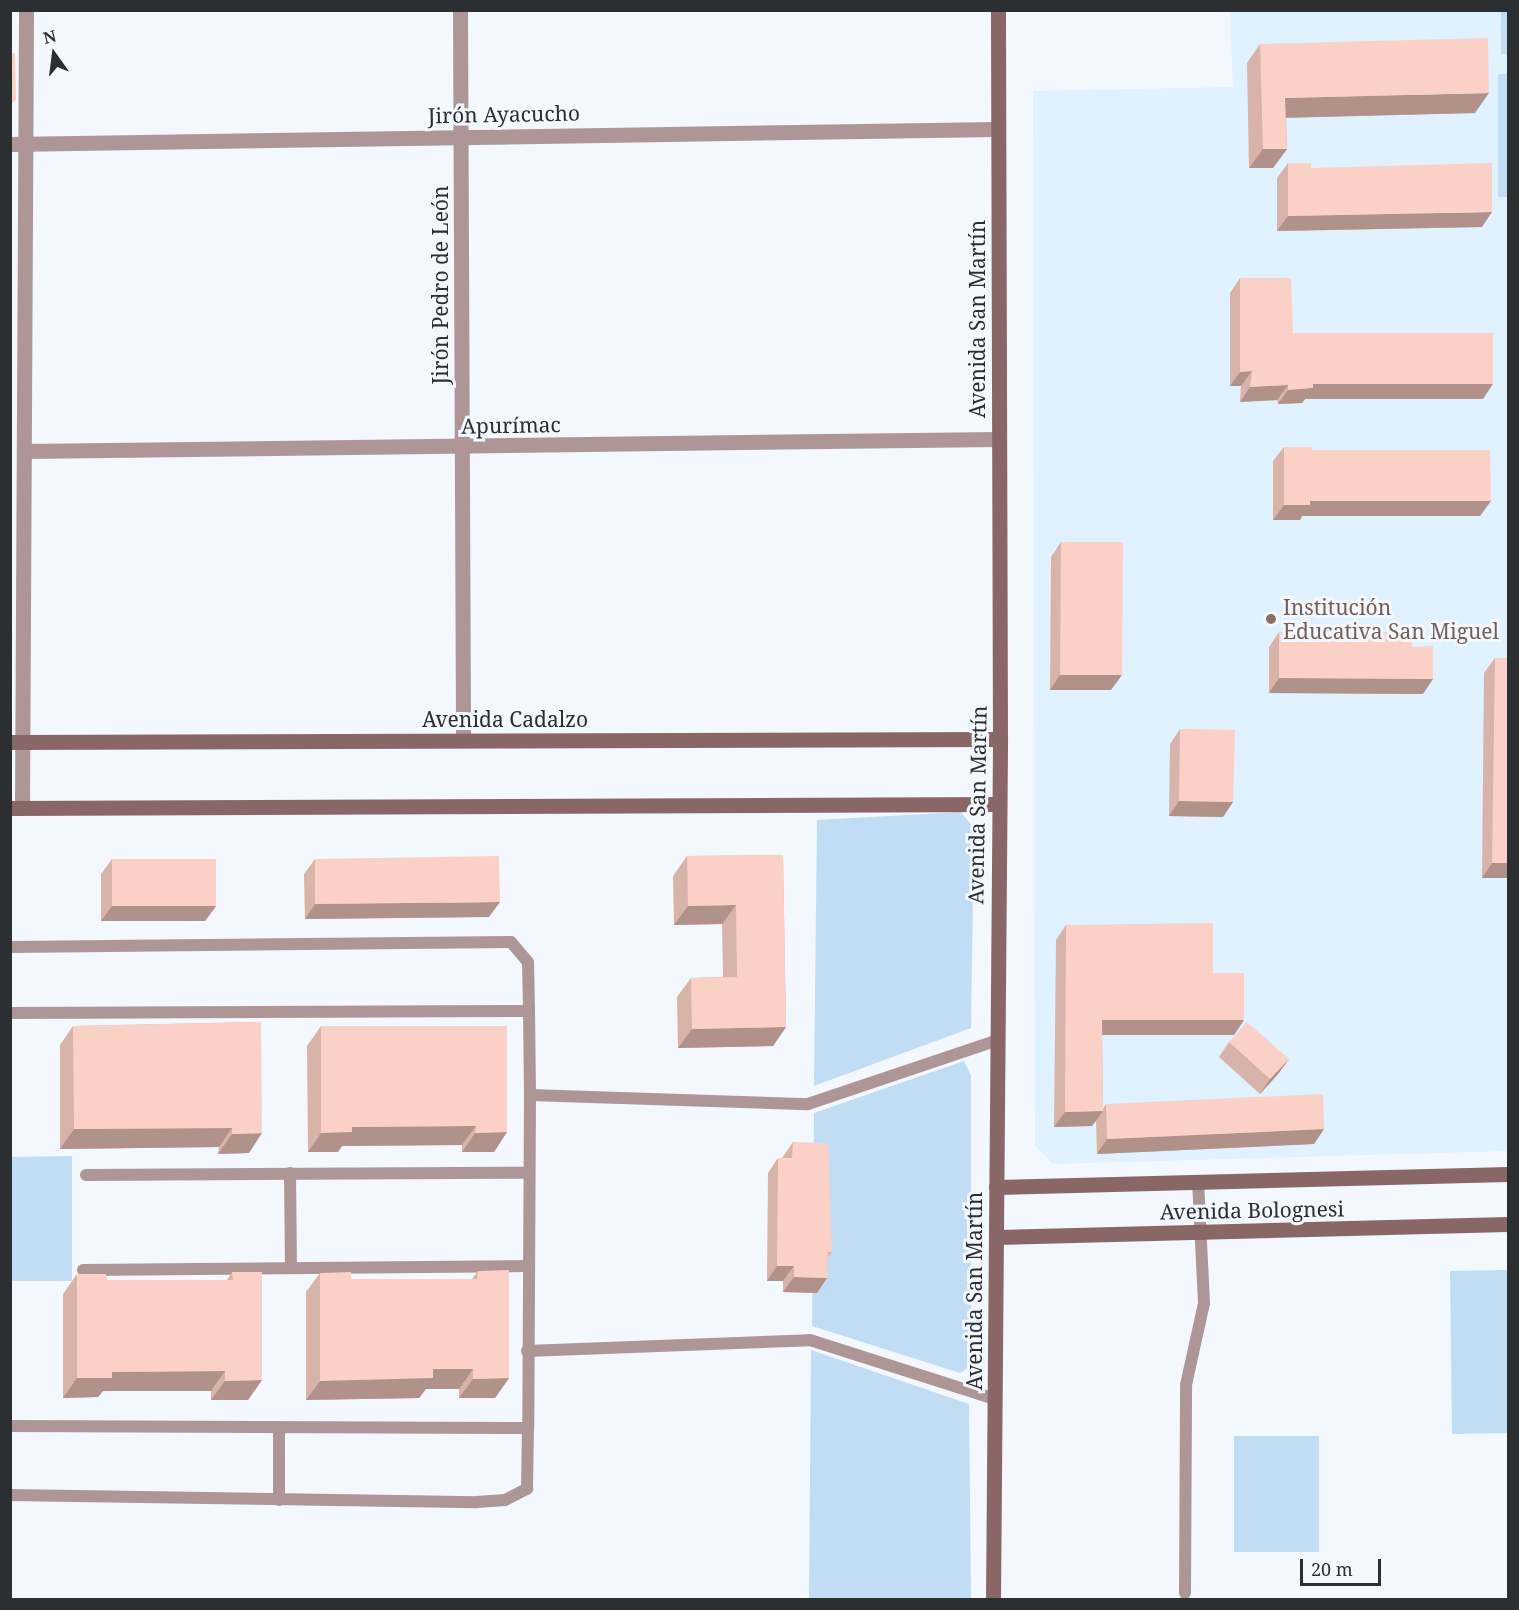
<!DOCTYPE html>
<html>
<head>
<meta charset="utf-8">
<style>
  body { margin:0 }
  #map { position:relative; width:1519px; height:1610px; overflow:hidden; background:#f2f8fe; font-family:"Noto Serif",serif }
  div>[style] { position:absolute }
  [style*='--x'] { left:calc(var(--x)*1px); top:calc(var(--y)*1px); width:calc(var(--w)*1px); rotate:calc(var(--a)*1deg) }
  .built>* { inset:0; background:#e0f1ff }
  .green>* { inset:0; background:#c1ddf5 }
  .lane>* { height:12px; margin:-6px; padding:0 6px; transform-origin:6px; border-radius:6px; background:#ad9695 }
  .street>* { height:15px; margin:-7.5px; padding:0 7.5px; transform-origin:7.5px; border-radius:7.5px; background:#ad9695 }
  .secondary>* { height:15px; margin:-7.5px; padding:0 7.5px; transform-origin:7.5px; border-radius:7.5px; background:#886766 }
  .wall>* { inset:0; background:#d8b3aa }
  .shaded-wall>* { inset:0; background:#b0928b }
  .building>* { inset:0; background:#fbd0c6 }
  .dots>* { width:16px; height:16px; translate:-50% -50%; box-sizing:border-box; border:3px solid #f2f8fe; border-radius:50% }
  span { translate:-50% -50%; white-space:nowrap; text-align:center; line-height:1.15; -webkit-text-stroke:6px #f2f8fe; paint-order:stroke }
  .street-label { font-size:21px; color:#2b2f32 }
  .education-label { font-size:21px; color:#785e54 }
  .left { translate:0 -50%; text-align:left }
  .frame { position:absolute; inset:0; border:12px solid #2b2f32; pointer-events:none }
  .north { position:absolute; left:24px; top:24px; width:60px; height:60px; -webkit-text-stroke:4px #f2f8fe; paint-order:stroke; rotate:346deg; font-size:16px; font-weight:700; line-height:24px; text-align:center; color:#2b2f32 }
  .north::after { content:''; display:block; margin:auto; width:21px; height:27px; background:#2b2f32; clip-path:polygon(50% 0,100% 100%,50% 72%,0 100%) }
  .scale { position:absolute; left:1300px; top:1559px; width:81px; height:27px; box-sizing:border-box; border:3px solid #2b2f32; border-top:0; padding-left:8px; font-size:18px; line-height:21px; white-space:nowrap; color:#2b2f32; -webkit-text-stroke:4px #f2f8fe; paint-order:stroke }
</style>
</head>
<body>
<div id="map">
  <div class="built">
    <i style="clip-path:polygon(1230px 11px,1508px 11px,1508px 1151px,1053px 1164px,1035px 1146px,1033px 91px,1233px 87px)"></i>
  </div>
  <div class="green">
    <i style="clip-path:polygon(1501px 11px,1508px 11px,1508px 54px,1501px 54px)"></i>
    <i style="clip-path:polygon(1498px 74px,1508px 74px,1508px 197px,1498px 197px)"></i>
    <i style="clip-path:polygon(961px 812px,974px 828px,971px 1028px,814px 1086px,817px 820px)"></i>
    <i style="clip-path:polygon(964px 1061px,971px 1075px,971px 1366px,960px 1373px,812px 1326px,814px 1113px)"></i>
    <i style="clip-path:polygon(72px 1156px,72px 1281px,11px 1281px,11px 1157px)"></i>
    <i style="clip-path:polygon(1508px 1270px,1508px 1433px,1452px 1434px,1450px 1271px)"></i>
    <i style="clip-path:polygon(811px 1350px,969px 1404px,971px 1599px,809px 1599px)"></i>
    <i style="clip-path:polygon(1234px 1436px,1319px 1436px,1319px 1552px,1234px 1552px)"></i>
  </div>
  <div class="lane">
    <i style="--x:10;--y:947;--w:501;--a:-0.57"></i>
    <i style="--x:511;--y:942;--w:26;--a:50"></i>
    <i style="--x:528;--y:962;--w:49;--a:88.8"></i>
    <i style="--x:10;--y:1013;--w:519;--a:-0.22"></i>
    <i style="--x:529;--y:1011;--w:84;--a:89.3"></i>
    <i style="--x:530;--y:1095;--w:333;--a:90.3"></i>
    <i style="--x:528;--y:1428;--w:518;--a:-179.78"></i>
    <i style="--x:530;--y:1095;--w:278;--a:1.9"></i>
    <i style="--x:808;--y:1104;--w:197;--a:-18.6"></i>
    <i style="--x:290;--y:1173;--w:95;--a:89.4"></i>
    <i style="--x:86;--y:1175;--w:443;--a:-0.3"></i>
    <i style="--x:83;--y:1270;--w:445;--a:-0.5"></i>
    <i style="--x:527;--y:1351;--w:283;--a:-2.2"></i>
    <i style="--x:810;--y:1340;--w:194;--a:17.7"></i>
    <i style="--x:10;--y:1495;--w:467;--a:0.9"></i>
    <i style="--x:477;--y:1502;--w:28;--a:-4"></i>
    <i style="--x:505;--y:1500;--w:25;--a:-27"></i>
    <i style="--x:527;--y:1489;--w:61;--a:-89.1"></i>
    <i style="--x:279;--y:1500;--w:73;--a:-90"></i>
    <i style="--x:1185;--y:1593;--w:208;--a:-89.7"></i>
    <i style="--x:1186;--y:1385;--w:84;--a:-77.6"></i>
    <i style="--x:1204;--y:1303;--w:122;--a:-92.8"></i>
  </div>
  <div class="street">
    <i style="--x:460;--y:10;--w:730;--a:89.76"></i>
    <i style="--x:10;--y:144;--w:987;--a:-0.87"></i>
    <i style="--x:24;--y:451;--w:974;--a:-0.71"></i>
    <i style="--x:22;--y:808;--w:798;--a:-89.71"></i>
  </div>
  <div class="secondary">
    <i style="--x:10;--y:742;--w:990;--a:-0.17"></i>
    <i style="--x:10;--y:808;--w:989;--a:-0.23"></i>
    <i style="--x:996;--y:1187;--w:512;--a:-1.45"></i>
    <i style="--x:996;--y:1237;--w:512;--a:-1.45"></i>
    <i style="--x:993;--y:1600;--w:861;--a:-89.53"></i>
    <i style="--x:1000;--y:739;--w:729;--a:-90.16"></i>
  </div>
  <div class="wall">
    <i style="clip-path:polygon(1260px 44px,1475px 113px,1286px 118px,1287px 149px,1273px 168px,1249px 168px,1247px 63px)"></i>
    <i style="clip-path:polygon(1288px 163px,1311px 168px,1482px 227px,1277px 231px,1277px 178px)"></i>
    <i style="clip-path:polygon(1240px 278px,1293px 333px,1483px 399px,1305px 399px,1302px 403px,1278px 404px,1277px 400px,1240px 402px,1241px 386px,1230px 386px,1230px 293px)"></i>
    <i style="clip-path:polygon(1284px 447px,1312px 450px,1480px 516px,1302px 516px,1300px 520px,1273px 520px,1273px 461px)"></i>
    <i style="clip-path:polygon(1061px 542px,1111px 690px,1050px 690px,1051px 557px)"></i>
    <i style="clip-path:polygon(1279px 632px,1412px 647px,1423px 694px,1269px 693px,1269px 647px)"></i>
    <i style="clip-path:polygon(1495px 658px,1509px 878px,1482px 878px,1484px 673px)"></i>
    <i style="clip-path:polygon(1180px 729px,1233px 802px,1223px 817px,1169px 816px,1170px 744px)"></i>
    <i style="clip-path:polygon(783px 855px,786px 1027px,773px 1046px,678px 1048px,677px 997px,691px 978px,723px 977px,722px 924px,674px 925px,673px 876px,687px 856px)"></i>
    <i style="clip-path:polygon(112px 859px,216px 906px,205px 921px,101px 921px,101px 874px)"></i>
    <i style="clip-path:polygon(315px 859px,489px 917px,305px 919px,304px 874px)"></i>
    <i style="clip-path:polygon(1066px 925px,1213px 973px,1244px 1020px,1234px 1035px,1102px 1035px,1103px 1109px,1106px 1104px,1324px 1129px,1314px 1144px,1097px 1154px,1096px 1121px,1092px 1126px,1054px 1127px,1056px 940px)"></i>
    <i style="clip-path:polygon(261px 1022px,249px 1153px,218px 1154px,219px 1147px,60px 1149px,60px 1045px,73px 1026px)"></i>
    <i style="clip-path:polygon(321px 1026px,507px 1132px,494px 1152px,462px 1152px,462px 1145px,342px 1146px,338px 1152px,308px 1152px,307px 1046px)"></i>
    <i style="clip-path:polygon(1229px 1042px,1289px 1059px,1278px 1074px,1260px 1094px,1219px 1057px)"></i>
    <i style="clip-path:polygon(793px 1142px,832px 1252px,827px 1258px,827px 1278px,817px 1293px,783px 1292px,783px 1281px,767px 1281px,768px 1173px,778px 1158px,782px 1158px)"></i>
    <i style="clip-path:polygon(478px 1271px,509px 1378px,495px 1398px,459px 1398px,459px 1389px,426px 1389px,419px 1398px,306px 1400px,306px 1292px,320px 1273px,351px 1279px,472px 1279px)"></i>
    <i style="clip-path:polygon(232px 1272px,262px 1380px,248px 1400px,211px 1400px,211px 1391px,103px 1391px,98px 1397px,63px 1398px,63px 1294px,77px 1274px,107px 1280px,227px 1280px)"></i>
  </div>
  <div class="shaded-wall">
    <i style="clip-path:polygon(1489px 93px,1475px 113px,1272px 118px,1285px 98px)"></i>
    <i style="clip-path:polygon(1263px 149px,1287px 149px,1273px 168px,1249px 168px)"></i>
    <i style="clip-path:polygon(1492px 212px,1482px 227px,1277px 231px,1288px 216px)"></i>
    <i style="clip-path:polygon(1252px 371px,1241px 386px,1230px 386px,1240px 372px)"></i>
    <i style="clip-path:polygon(1313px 384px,1493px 384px,1483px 399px,1305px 399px,1302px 403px,1278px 404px,1288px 390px)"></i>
    <i style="clip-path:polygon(1288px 385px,1277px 400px,1240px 402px,1250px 387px)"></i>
    <i style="clip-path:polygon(1310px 501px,1491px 501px,1480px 516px,1302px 516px,1300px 520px,1273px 520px,1284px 505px)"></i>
    <i style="clip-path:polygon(1060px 675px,1122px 675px,1111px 690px,1050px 690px)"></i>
    <i style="clip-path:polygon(1279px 678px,1433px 679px,1423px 694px,1269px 693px)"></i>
    <i style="clip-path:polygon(1179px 801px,1233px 802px,1223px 817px,1169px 816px)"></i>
    <i style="clip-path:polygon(1492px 863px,1509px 863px,1509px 878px,1482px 878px)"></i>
    <i style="clip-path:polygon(500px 902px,489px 917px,305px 919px,315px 904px)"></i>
    <i style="clip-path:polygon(736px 905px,722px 924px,674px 925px,688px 906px)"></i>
    <i style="clip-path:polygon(112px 906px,216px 906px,205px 921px,101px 921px)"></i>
    <i style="clip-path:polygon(1102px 1020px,1244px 1020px,1234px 1035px,1091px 1035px)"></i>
    <i style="clip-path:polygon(786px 1027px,773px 1046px,678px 1048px,692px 1029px)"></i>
    <i style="clip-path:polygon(1289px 1059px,1278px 1074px,1260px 1094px,1270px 1079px)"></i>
    <i style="clip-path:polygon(1103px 1111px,1092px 1126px,1054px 1127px,1065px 1112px)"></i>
    <i style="clip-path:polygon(476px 1126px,462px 1145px,342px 1146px,338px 1152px,308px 1152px,321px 1133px,352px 1127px)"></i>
    <i style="clip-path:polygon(232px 1128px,219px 1147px,60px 1149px,74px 1129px)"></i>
    <i style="clip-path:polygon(1324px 1129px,1314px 1144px,1097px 1154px,1107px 1139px)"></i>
    <i style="clip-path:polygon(507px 1132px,494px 1152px,462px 1152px,475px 1133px)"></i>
    <i style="clip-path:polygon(262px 1133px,249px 1153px,218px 1154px,232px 1134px)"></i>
    <i style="clip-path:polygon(777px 1266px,794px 1266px,783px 1281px,767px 1281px)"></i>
    <i style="clip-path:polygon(794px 1277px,827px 1278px,817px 1293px,783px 1292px)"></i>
    <i style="clip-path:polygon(433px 1369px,473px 1369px,459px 1389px,426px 1389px,419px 1398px,306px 1400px,320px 1381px)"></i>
    <i style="clip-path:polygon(225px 1371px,211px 1391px,103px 1391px,98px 1397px,63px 1398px,77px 1378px,112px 1372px)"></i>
    <i style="clip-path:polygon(509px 1378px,495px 1398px,459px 1398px,473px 1379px)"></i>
    <i style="clip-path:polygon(262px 1380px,248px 1400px,211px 1400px,225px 1381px)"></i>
  </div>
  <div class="building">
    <i style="clip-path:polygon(1488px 38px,1489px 93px,1285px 98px,1287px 149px,1263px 149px,1260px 44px)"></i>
    <i style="clip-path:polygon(10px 53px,15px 53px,16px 100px,10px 104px)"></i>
    <i style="clip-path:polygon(1288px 163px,1311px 163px,1311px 168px,1492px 163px,1492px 212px,1288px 216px)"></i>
    <i style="clip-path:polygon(1240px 278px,1291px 278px,1293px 333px,1493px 333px,1493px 384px,1313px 384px,1313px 388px,1288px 390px,1288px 385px,1250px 387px,1252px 371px,1240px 372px)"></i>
    <i style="clip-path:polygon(1284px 447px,1312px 447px,1312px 450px,1490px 450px,1491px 501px,1310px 501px,1310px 505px,1284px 505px)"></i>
    <i style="clip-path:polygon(1061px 542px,1123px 542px,1122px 675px,1060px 675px)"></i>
    <i style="clip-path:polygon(1279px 632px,1413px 632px,1412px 647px,1433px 646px,1433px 679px,1279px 678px)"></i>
    <i style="clip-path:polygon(1495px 658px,1509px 658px,1509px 863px,1492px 863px)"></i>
    <i style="clip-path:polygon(1180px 729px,1235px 730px,1233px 802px,1179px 801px)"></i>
    <i style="clip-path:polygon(783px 855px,786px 1027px,692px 1029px,691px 978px,737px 977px,736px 905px,688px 906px,687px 856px)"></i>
    <i style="clip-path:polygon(499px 856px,500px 902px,315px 904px,315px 859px)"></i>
    <i style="clip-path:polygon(112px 859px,216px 859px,216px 906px,112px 906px)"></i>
    <i style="clip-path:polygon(1213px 923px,1213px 973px,1244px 973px,1244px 1020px,1102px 1020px,1103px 1111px,1065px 1112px,1066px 925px)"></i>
    <i style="clip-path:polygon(261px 1022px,262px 1133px,232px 1134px,232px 1128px,74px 1129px,73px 1026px)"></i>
    <i style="clip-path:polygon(1247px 1022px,1289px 1059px,1270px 1079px,1229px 1042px)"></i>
    <i style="clip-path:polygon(321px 1026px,507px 1026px,507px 1132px,475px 1133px,476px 1126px,352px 1127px,352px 1132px,321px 1133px)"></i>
    <i style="clip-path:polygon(1323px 1094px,1324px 1129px,1107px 1139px,1106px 1104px)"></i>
    <i style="clip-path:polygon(793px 1142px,828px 1143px,832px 1252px,828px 1252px,827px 1278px,794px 1277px,794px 1266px,777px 1266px,778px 1158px,792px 1158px)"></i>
    <i style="clip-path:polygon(509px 1270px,509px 1378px,473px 1379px,473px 1369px,433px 1369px,433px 1378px,320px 1381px,320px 1273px,351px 1272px,351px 1279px,477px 1279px,478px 1271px)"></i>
    <i style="clip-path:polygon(232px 1272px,262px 1272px,262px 1380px,225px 1381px,225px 1371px,112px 1372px,112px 1378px,77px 1378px,77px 1274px,106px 1274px,107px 1280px,233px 1280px)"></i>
  </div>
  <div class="dots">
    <i style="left:1271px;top:619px;background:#8d6e63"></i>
  </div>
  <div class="street-label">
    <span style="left:504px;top:114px;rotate:-1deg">Jirón Ayacucho</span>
    <span style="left:440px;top:285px;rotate:-90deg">Jirón Pedro de León</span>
    <span style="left:977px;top:319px;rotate:-90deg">Avenida San Martín</span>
    <span style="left:511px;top:425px;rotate:-1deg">Apurímac</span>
    <span style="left:505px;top:719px">Avenida Cadalzo</span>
    <span style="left:977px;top:805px;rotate:-89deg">Avenida San Martín</span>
    <span style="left:1252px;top:1210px;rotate:-1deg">Avenida Bolognesi</span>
    <span style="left:974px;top:1291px;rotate:-90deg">Avenida San Martín</span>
  </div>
  <div class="education-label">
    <span class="left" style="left:1283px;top:619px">Institución<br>Educativa San Miguel</span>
  </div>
  <div class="frame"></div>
  <div class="north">N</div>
  <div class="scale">20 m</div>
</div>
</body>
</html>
